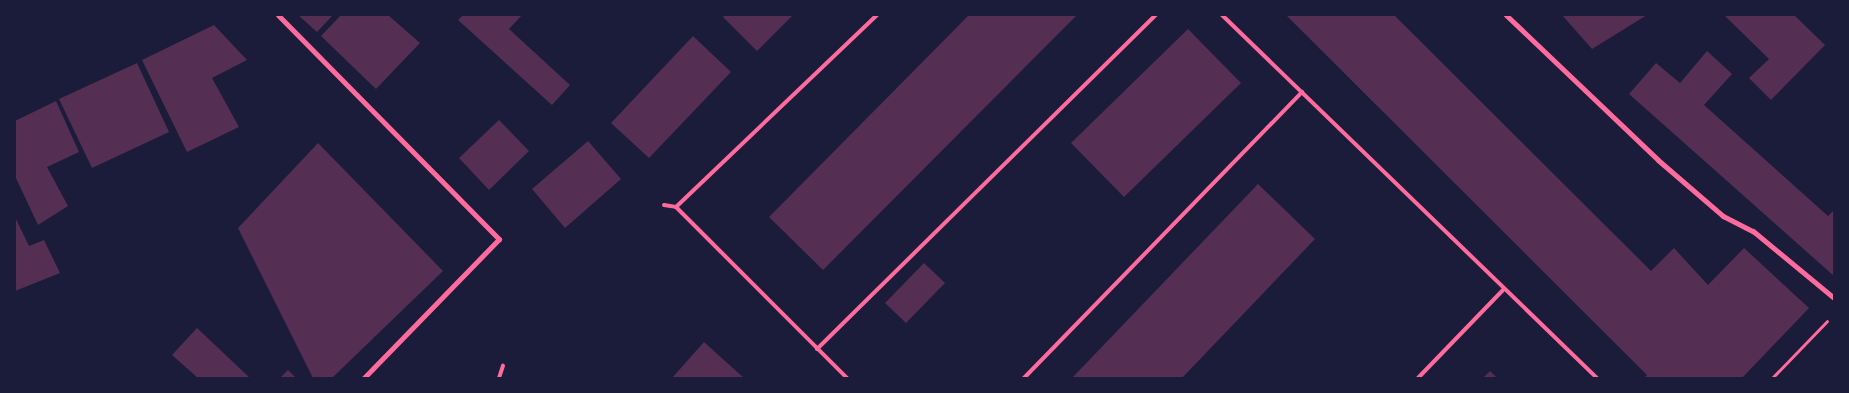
<!DOCTYPE html>
<html>
<head>
<meta charset="utf-8">
<style>
  body { margin:0 }
  #map { position:relative; width:1849px; height:393px; overflow:hidden; background:#1b1b3a; font-family:"Noto Serif",serif }
  div>[style] { position:absolute }
  [style*='--x'] { left:calc(var(--x)*1px); top:calc(var(--y)*1px); width:calc(var(--w)*1px); rotate:calc(var(--a)*1deg) }
  .building>* { inset:0; background:#542f53 }
  .path>* { height:3px; margin:-1.5px; padding:0 1.5px; transform-origin:1.5px; border-radius:1.5px; background:#ff6b9d }
  .service>* { height:4px; margin:-2px; padding:0 2px; transform-origin:2px; border-radius:2px; background:#ff6b9d }
  .minor>* { height:5px; margin:-2.5px; padding:0 2.5px; transform-origin:2.5px; border-radius:2.5px; background:#ff6b9d }
  span { translate:-50% -50%; white-space:nowrap; text-align:center; line-height:1.15; -webkit-text-stroke:4px #1b1b3a; paint-order:stroke }
  .frame { position:absolute; inset:0; border:16px solid #1b1b3a; pointer-events:none }
</style>
</head>
<body>
<div id="map">
  <div class="building">
    <i style="clip-path:polygon(298px 15px,333px 15px,317px 32px)"></i>
    <i style="clip-path:polygon(341px 15px,388px 15px,420px 43px,376px 89px,321px 36px)"></i>
    <i style="clip-path:polygon(463px 15px,522px 15px,509px 29px,570px 85px,552px 105px,458px 20px)"></i>
    <i style="clip-path:polygon(725px 15px,793px 15px,757px 51px,723px 17px)"></i>
    <i style="clip-path:polygon(969px 15px,1077px 15px,823px 270px,769px 217px)"></i>
    <i style="clip-path:polygon(1286px 15px,1394px 15px,1651px 271px,1674px 248px,1708px 285px,1744px 248px,1809px 308px,1742px 378px,1644px 378px,1647px 375px)"></i>
    <i style="clip-path:polygon(1562px 15px,1647px 15px,1592px 49px)"></i>
    <i style="clip-path:polygon(1724px 15px,1794px 15px,1825px 45px,1771px 100px,1749px 78px,1769px 59px)"></i>
    <i style="clip-path:polygon(214px 25px,247px 60px,212px 78px,239px 127px,187px 152px,142px 60px)"></i>
    <i style="clip-path:polygon(1188px 29px,1241px 83px,1124px 197px,1071px 143px)"></i>
    <i style="clip-path:polygon(693px 36px,731px 72px,649px 158px,611px 123px)"></i>
    <i style="clip-path:polygon(1707px 51px,1732px 74px,1704px 105px,1828px 216px,1834px 210px,1834px 276px,1629px 94px,1656px 63px,1680px 83px)"></i>
    <i style="clip-path:polygon(137px 63px,169px 132px,92px 168px,59px 99px)"></i>
    <i style="clip-path:polygon(56px 101px,79px 152px,47px 167px,68px 206px,38px 225px,15px 176px,15px 121px)"></i>
    <i style="clip-path:polygon(499px 120px,529px 151px,489px 190px,459px 158px)"></i>
    <i style="clip-path:polygon(588px 141px,621px 179px,565px 228px,532px 189px)"></i>
    <i style="clip-path:polygon(318px 143px,443px 271px,332px 378px,313px 378px,238px 228px)"></i>
    <i style="clip-path:polygon(1258px 184px,1315px 239px,1182px 378px,1072px 378px)"></i>
    <i style="clip-path:polygon(15px 217px,29px 246px,44px 240px,60px 273px,15px 291px)"></i>
    <i style="clip-path:polygon(924px 263px,945px 283px,906px 323px,885px 303px)"></i>
    <i style="clip-path:polygon(197px 328px,250px 378px,198px 378px,172px 355px)"></i>
    <i style="clip-path:polygon(704px 342px,744px 378px,672px 378px)"></i>
    <i style="clip-path:polygon(288px 370px,296px 378px,280px 378px)"></i>
    <i style="clip-path:polygon(1490px 371px,1497px 378px,1483px 378px)"></i>
  </div>
  <div class="path">
    <i style="--x:1772;--y:378;--w:79;--a:-46"></i>
  </div>
  <div class="service">
    <i style="--x:1222;--y:15;--w:522;--a:44.07"></i>
    <i style="--x:664;--y:205;--w:12;--a:9"></i>
    <i style="--x:676;--y:207;--w:242;--a:45"></i>
    <i style="--x:676;--y:207;--w:278;--a:-43.7"></i>
    <i style="--x:817;--y:349;--w:476;--a:-44.6"></i>
    <i style="--x:499;--y:378;--w:13;--a:-72"></i>
    <i style="--x:1024;--y:378;--w:399;--a:-45.8"></i>
    <i style="--x:1418;--y:378;--w:122;--a:-46"></i>
  </div>
  <div class="minor">
    <i style="--x:278;--y:15;--w:315;--a:45.4"></i>
    <i style="--x:499;--y:239;--w:194;--a:134.2"></i>
    <i style="--x:1506;--y:15;--w:210;--a:43.6"></i>
    <i style="--x:1658;--y:160;--w:86;--a:40.7"></i>
    <i style="--x:1723;--y:216;--w:34;--a:27"></i>
    <i style="--x:1753;--y:231;--w:105;--a:39.6"></i>
  </div>
  <div class="frame"></div>
</div>
</body>
</html>
